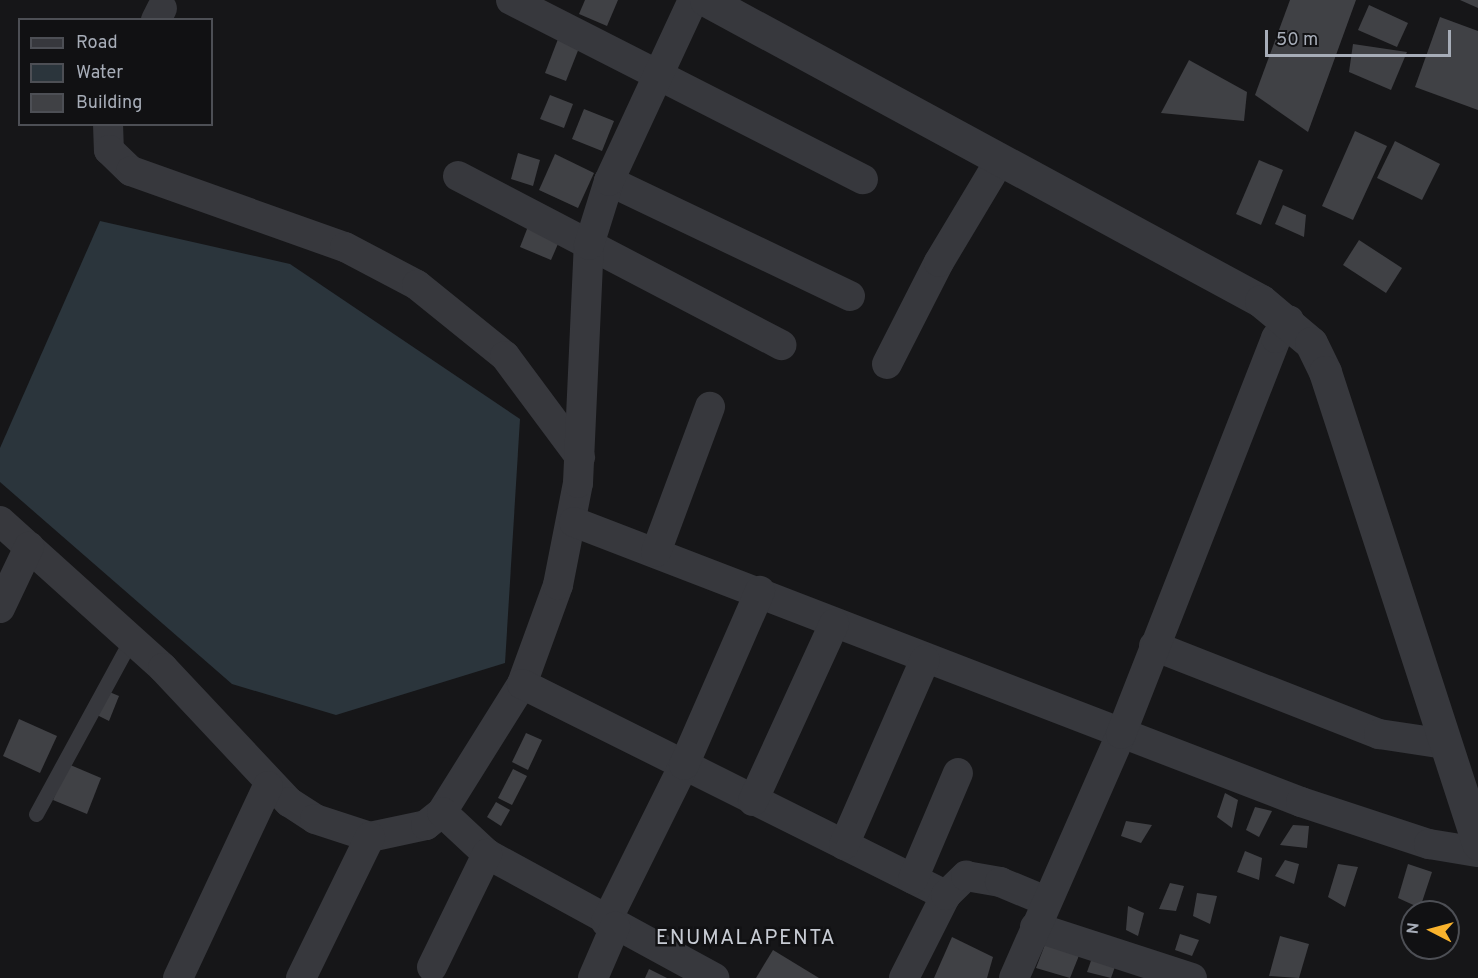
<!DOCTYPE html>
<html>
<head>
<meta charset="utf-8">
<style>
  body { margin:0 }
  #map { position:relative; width:1478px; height:978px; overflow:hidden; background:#161618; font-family:Overpass,sans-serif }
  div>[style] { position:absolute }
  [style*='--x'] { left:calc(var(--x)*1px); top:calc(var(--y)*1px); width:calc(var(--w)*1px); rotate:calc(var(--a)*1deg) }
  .water>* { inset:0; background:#2b353c }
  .building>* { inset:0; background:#404145 }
  .service>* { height:15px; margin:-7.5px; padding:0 7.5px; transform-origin:7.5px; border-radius:7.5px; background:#37383d }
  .minor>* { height:30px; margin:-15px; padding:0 15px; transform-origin:15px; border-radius:15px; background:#37383d }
  .tertiary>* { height:33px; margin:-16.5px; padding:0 16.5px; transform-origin:16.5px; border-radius:16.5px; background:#37383d }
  span { translate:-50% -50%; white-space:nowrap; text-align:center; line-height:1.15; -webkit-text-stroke:5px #111113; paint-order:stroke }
  .quarter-label { font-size:21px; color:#c8ccd4; letter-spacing:1.5px }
  .legend { position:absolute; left:18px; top:18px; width:195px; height:108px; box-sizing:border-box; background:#111113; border:2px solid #4d4f55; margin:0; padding:8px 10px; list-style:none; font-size:18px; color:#a7adb8 }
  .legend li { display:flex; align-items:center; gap:12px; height:30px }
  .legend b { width:30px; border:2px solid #4d4f55 }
  .north { position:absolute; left:1400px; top:900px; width:60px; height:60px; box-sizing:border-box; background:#111113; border:2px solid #4d4f55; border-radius:50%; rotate:276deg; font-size:16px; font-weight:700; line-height:24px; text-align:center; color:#a7adb8 }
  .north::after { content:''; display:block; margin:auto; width:21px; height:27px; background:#f9b32d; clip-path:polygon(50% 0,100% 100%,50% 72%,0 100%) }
  .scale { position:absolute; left:1265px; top:30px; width:186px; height:27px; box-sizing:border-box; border:3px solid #a7adb8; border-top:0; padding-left:8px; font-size:18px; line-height:21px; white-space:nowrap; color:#a7adb8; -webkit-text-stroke:4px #111113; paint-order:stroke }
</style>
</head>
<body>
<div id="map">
  <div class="water">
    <i style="clip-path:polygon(100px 221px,290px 264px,520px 419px,505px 663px,336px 715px,232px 684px,0 482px,0 448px)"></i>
  </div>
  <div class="building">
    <i style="clip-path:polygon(585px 0,618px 0,607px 26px,579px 14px)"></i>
    <i style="clip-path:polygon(1290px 0,1356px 0,1308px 132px,1255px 95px)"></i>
    <i style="clip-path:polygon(1460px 0,1478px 0,1478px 8px)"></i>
    <i style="clip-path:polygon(1369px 5px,1408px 23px,1397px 47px,1358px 30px)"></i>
    <i style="clip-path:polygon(1440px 17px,1478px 31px,1478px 110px,1415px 87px)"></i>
    <i style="clip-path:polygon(558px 39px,579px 48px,566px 81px,545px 73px)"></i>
    <i style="clip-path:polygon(1353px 44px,1407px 52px,1391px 90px,1349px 72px)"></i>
    <i style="clip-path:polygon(1189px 60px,1247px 92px,1244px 121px,1161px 113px)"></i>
    <i style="clip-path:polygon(550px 95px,573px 104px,564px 128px,540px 119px)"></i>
    <i style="clip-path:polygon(584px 109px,614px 121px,602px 151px,572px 139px)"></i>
    <i style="clip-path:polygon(1355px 131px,1387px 146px,1353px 220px,1322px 206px)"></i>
    <i style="clip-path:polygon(1395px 141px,1440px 164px,1422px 200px,1377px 178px)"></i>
    <i style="clip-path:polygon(518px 153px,540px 160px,533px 186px,511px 179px)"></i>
    <i style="clip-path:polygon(555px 154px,594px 173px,578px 208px,539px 190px)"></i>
    <i style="clip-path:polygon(1259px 160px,1283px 170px,1261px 225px,1236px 214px)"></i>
    <i style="clip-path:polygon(1283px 205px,1306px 215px,1304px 237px,1275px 224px)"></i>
    <i style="clip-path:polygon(529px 224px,561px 237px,551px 260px,520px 247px)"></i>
    <i style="clip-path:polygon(1359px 240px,1402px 268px,1386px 293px,1343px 265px)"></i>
    <i style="clip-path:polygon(107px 691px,119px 696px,109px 721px,97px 715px)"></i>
    <i style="clip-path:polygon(19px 719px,57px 736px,40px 773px,3px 756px)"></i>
    <i style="clip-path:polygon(526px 733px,542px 740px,528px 770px,512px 762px)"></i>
    <i style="clip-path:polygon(68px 764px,101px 778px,87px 814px,53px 800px)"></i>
    <i style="clip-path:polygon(513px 769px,527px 776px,512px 805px,498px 798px)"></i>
    <i style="clip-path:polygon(1225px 793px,1238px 800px,1232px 828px,1217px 817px)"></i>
    <i style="clip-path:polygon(496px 802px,510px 810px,501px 826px,487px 817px)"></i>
    <i style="clip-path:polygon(1255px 807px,1272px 811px,1259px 837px,1246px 830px)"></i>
    <i style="clip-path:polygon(1126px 821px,1152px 825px,1141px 843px,1121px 836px)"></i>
    <i style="clip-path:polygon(1293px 825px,1309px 826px,1307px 848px,1280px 845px)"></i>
    <i style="clip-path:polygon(1245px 851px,1262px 858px,1259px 880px,1237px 872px)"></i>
    <i style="clip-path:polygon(1285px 860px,1299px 864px,1294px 884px,1275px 876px)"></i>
    <i style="clip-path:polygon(1338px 864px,1358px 867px,1345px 907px,1328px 897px)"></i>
    <i style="clip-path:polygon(1408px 864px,1432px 872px,1420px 908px,1398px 898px)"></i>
    <i style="clip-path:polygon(1170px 883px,1184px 886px,1176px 911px,1159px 909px)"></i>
    <i style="clip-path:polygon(1197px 893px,1217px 896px,1210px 924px,1193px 916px)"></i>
    <i style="clip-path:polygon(1128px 906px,1144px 913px,1138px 936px,1126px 930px)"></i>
    <i style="clip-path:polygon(1049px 934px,1082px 948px,1070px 978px,1036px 968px)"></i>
    <i style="clip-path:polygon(1180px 934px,1199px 940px,1192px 956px,1175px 950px)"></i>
    <i style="clip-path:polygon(1280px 936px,1309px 944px,1299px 978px,1269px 976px)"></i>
    <i style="clip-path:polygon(952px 937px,993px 957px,987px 978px,934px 978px)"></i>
    <i style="clip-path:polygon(773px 950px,819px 978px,756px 978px)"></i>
    <i style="clip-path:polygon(1093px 955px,1116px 964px,1111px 978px,1087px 972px)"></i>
    <i style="clip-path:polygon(649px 969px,667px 978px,645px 978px)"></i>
  </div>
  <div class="service">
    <i style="--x:36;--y:814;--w:200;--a:-61.4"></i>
  </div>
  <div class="minor">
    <i style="--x:511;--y:0;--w:395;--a:27"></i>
    <i style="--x:156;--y:20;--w:13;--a:-63"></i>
    <i style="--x:108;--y:124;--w:26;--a:88"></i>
    <i style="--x:109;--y:150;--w:30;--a:44"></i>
    <i style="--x:131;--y:171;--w:227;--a:19.6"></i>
    <i style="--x:345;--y:247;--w:81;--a:27.8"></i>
    <i style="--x:417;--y:285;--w:113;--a:38.9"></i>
    <i style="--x:505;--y:356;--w:126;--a:53.4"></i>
    <i style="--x:458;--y:176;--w:365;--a:27.6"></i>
    <i style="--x:609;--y:181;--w:267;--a:25.5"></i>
    <i style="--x:887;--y:364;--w:114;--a:-63"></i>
    <i style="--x:939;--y:262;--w:119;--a:-59.1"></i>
    <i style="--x:0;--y:521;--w:219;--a:42"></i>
    <i style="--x:163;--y:668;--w:184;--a:46.8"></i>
    <i style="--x:289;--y:802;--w:31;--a:33"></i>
    <i style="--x:315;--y:819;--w:58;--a:18.1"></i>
    <i style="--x:370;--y:837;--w:57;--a:-12.1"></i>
    <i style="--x:426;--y:825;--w:21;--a:-39"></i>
    <i style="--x:442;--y:812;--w:151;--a:-58"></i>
    <i style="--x:522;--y:684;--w:105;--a:-70"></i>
    <i style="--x:558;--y:585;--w:104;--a:-78.9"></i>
    <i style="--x:578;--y:483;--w:238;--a:-87.4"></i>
    <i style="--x:589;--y:245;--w:67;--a:-72.6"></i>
    <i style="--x:609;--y:181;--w:200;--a:-65.1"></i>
    <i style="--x:574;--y:522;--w:779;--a:21.06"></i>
    <i style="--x:1301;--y:802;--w:135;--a:18.2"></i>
    <i style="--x:1429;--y:844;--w:50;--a:9.3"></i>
    <i style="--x:656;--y:552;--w:155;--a:-69.6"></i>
    <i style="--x:0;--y:608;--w:68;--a:-64.6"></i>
    <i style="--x:1154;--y:646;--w:242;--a:21.4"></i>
    <i style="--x:1379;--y:734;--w:68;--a:8.5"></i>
    <i style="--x:522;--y:684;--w:474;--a:26.5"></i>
    <i style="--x:753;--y:801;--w:195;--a:-65.4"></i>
    <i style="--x:442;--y:812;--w:62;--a:43"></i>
    <i style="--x:487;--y:854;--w:259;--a:28.6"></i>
    <i style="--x:844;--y:845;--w:202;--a:-66.4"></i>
    <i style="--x:913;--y:879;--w:115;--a:-67"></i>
    <i style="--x:606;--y:922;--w:175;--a:-63.6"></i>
    <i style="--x:684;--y:765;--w:190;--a:-66.4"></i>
    <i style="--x:1035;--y:927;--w:165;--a:18"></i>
    <i style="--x:432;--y:967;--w:126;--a:-64"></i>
    <i style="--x:178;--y:978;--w:212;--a:-64.9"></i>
    <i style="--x:301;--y:978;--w:157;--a:-63.9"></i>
    <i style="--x:593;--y:978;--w:56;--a:-66.7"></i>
    <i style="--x:904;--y:978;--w:93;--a:-63.2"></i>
    <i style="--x:946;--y:895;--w:28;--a:-44"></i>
    <i style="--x:966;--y:876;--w:35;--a:10"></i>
    <i style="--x:1000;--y:882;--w:50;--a:22.4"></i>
    <i style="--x:1014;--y:978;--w:266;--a:-66.3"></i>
    <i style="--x:1121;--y:734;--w:425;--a:-68.6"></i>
    <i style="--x:1276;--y:338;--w:22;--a:-54"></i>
  </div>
  <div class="tertiary">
    <i style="--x:706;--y:0;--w:631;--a:28.47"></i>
    <i style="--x:1261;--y:301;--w:65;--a:40"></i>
    <i style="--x:1311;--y:343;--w:32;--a:64"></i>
    <i style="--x:1325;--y:372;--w:496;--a:72"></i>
  </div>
  <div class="quarter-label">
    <span style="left:746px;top:939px">ENUMALAPENTA</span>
  </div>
  <ul class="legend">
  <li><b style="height:8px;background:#37383d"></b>Road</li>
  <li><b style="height:16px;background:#2b353c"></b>Water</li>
  <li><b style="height:16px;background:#404145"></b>Building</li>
  </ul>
  <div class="north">N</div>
  <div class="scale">50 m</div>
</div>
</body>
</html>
